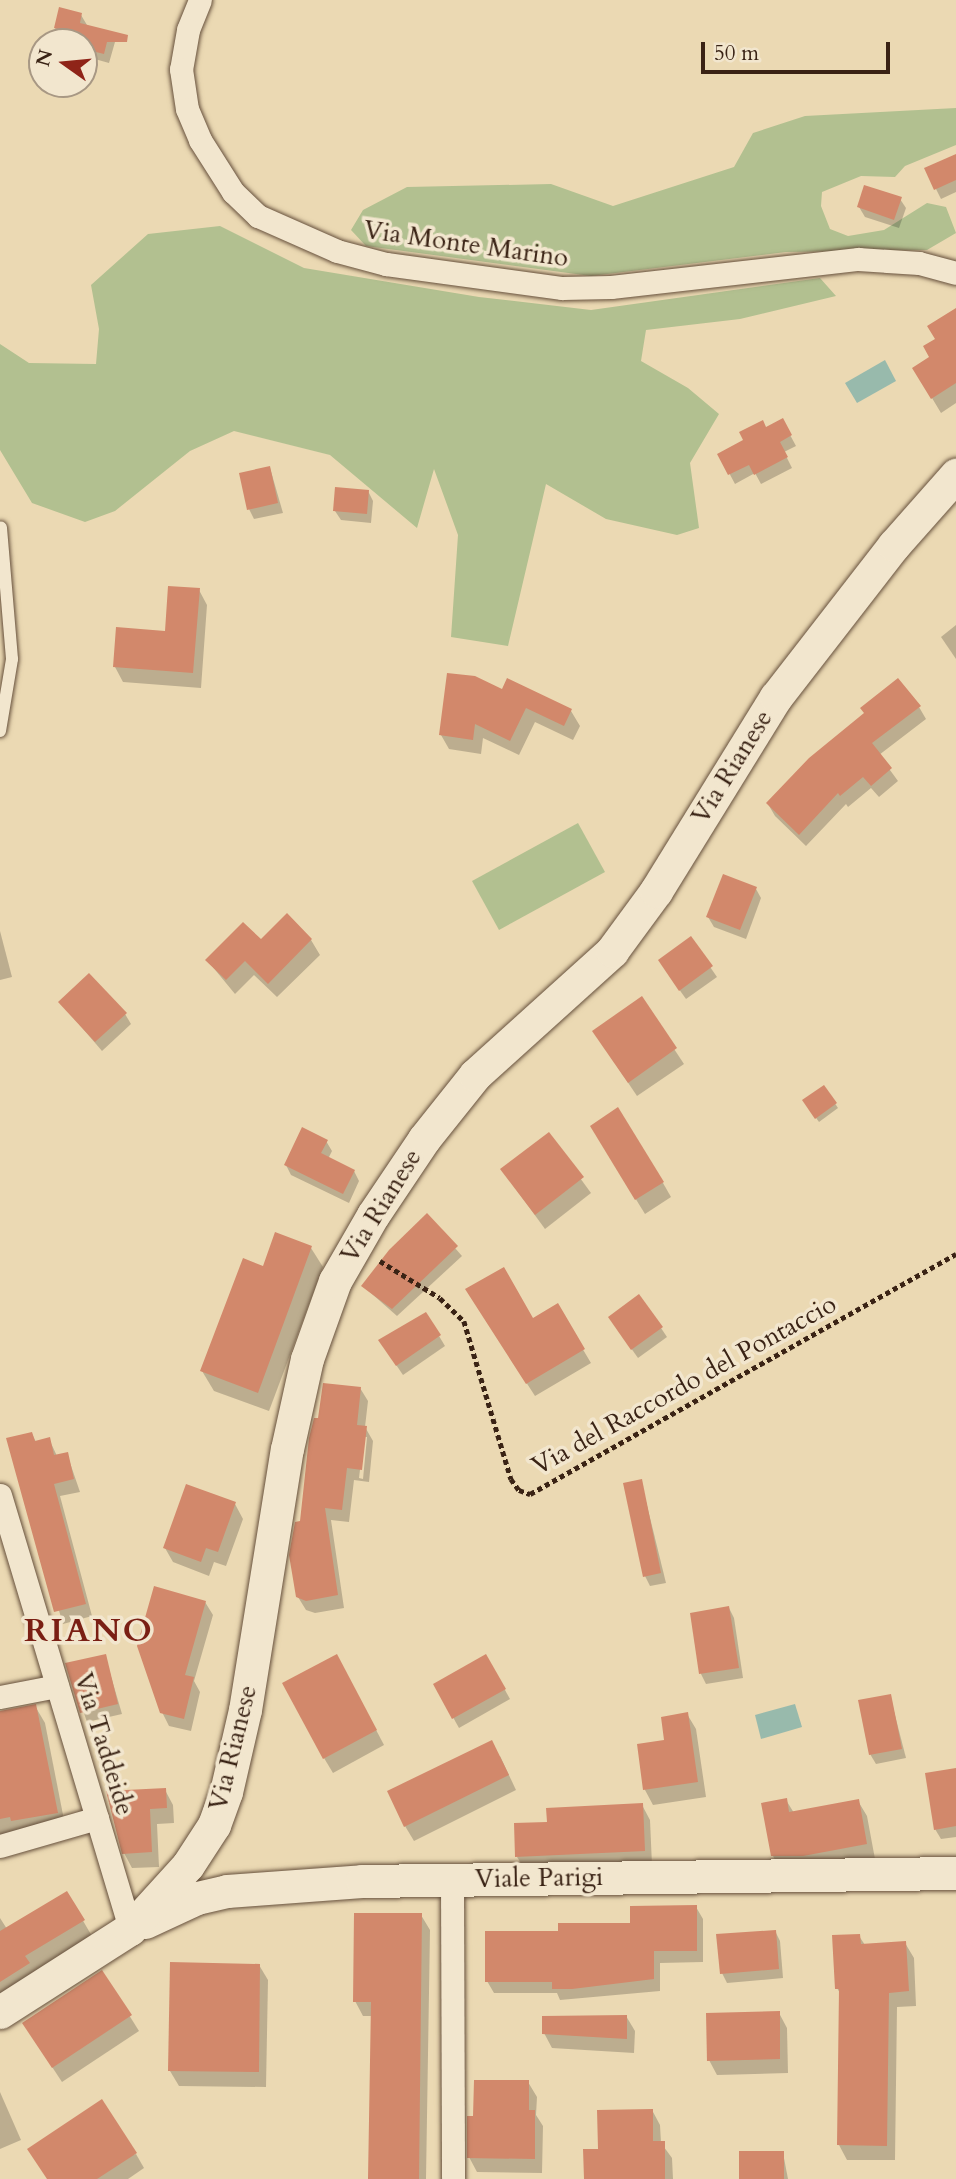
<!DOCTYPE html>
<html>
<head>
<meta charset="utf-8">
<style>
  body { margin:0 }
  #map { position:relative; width:956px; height:2179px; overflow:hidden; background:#ebd9b3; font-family:Cardo,serif }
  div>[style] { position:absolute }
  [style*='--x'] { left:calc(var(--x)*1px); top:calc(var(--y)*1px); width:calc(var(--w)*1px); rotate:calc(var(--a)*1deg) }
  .green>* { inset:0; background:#b2c090 }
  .water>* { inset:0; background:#98baac }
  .shadow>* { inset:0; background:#0003 }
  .building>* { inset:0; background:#d2886b }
  .path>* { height:4.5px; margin-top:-2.25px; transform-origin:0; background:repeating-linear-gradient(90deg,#3a2315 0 5px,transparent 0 8.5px) }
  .roads { filter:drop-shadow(0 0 2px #66503c) drop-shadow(0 0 2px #66503c) }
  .lane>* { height:12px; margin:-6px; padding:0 6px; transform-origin:6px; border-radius:6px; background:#f2e6ce }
  .street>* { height:23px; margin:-11.5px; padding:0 11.5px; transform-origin:11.5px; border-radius:11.5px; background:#f2e6ce }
  .secondary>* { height:33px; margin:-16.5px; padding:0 16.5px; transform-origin:16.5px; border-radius:16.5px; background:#f2e6ce }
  span { translate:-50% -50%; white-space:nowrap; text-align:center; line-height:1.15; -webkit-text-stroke:7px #f2e6ce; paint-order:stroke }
  .street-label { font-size:26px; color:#3a2315 }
  .district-label { font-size:33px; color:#7a1f14; font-weight:700; letter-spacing:2px }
  .north { position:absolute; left:28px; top:28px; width:70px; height:70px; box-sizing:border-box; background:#f2e6ce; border:2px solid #a89884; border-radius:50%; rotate:285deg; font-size:19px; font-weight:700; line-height:28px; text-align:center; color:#3a2315 }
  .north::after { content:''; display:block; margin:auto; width:24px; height:32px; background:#8f2418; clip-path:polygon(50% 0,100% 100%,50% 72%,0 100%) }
  .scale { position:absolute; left:701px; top:42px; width:189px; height:32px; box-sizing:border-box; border:4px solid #3a2315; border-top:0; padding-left:9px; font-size:21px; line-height:24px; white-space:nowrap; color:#3a2315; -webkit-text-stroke:5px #f2e6ce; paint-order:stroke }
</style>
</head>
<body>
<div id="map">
  <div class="green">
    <i style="clip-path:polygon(956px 108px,956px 145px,905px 166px,895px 177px,861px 176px,822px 192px,821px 206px,830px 229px,848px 236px,884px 230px,927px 203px,946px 207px,956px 233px,927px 250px,786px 252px,591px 276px,366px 246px,351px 230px,363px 210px,407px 187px,551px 184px,613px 206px,734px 167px,753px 133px,805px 116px)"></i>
    <i style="clip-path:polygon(220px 226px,304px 268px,479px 297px,591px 310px,820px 278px,836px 296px,740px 319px,646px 330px,641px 361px,688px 388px,719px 414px,690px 463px,699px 528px,677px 535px,606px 519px,546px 484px,508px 646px,451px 637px,458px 535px,434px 469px,417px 528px,330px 455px,234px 431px,190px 451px,115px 511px,85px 522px,32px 503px,0 450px,0 344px,29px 363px,96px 364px,99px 329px,91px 285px,148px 234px)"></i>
    <i style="clip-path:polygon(578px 823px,605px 872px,499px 930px,472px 881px)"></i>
  </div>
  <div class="water">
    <i style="clip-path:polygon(885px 360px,896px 381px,857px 403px,845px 383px)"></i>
    <i style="clip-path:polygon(795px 1704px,802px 1727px,761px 1739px,755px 1715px)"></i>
  </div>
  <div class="shadow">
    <i style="clip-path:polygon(81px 15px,87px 25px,115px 42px,109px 63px,84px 56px,84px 42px,61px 38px,55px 28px)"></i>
    <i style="clip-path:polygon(956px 155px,956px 192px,941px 199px,936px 189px)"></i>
    <i style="clip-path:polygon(900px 199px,906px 208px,899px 228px,865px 217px,859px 207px)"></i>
    <i style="clip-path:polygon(956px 310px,956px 403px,941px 413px,914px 368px,932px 358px,937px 340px)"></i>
    <i style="clip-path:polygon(782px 420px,796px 446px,784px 452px,792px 468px,761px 484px,755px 473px,735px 484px,719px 454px)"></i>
    <i style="clip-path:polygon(270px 468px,283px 513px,254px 519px,249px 509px)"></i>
    <i style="clip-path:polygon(368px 491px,373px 501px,371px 523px,341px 520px,335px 511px)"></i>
    <i style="clip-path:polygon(199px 590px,207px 605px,201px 688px,123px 682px,115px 667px,166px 633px)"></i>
    <i style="clip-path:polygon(956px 625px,956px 659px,941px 637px)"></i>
    <i style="clip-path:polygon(503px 692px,571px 711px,580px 726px,573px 740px,535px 722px,519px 755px,483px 738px,481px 754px,449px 749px,441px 735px)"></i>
    <i style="clip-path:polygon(919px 707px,926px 719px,879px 755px,898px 781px,879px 797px,871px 788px,848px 807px,846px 804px,806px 846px,775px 816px,768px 804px)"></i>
    <i style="clip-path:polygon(756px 889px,761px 898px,746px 939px,714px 927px,708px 917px)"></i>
    <i style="clip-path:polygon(0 931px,12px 977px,0 980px)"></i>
    <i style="clip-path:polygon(691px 939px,717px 977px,686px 999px,666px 971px)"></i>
    <i style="clip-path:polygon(311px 940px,320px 955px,277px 997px,254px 975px,235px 994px,207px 960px,261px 941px)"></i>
    <i style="clip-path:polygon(641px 999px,684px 1064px,637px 1096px,594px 1032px)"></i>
    <i style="clip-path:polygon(60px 1002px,125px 1014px,131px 1024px,102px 1051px)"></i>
    <i style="clip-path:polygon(824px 1087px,838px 1108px,819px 1122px,807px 1105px)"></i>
    <i style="clip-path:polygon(548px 1134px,591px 1193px,545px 1229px,502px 1170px)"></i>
    <i style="clip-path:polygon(326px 1141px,332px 1151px,328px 1159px,354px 1171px,359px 1181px,349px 1203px,291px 1175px,286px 1165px)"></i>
    <i style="clip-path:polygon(600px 1141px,663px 1183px,671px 1197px,645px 1214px)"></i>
    <i style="clip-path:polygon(427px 1216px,462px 1256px,397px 1316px,363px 1286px)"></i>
    <i style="clip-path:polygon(311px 1248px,323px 1267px,269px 1411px,214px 1391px,202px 1371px,264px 1268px)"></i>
    <i style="clip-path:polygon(475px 1303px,533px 1320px,557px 1306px,591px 1363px,535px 1396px)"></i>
    <i style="clip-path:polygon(616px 1327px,661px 1328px,667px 1337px,638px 1358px)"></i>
    <i style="clip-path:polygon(439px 1336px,445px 1346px,403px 1375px,386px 1350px)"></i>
    <i style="clip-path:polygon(evenodd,360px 1388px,368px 1401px,365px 1427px,373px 1441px,369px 1482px,354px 1480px,349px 1522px,331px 1520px,344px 1608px,315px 1613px,306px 1610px,298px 1597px,301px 1522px,320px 1420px,360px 1388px,364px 1437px,367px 1437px,363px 1479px,359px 1478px,364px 1437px)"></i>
    <i style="clip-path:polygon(32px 1434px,36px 1442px,49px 1439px,57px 1456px,67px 1454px,80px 1492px,60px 1496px,92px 1616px,63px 1624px,8px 1440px)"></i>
    <i style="clip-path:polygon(641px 1481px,666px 1583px,650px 1586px,645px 1576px)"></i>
    <i style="clip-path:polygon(235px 1504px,243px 1519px,226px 1566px,214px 1562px,209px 1576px,173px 1562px,165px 1548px)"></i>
    <i style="clip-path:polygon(205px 1602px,213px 1615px,194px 1681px,200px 1692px,191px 1731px,169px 1726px,162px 1712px)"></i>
    <i style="clip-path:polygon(729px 1608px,734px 1618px,743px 1678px,706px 1684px,701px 1674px,692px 1614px)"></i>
    <i style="clip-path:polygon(105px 1656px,122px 1714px,87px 1722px,67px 1664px)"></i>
    <i style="clip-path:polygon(486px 1656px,510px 1699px,459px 1728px,435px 1685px)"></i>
    <i style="clip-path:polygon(345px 1671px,384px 1745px,333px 1773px,324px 1758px)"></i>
    <i style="clip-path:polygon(890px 1696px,906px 1758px,876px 1764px,870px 1754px)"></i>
    <i style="clip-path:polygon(35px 1706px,45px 1723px,66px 1830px,0 1841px,0 1713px)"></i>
    <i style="clip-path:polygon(687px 1714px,696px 1729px,706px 1797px,653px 1805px,645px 1790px,639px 1746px,666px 1742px)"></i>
    <i style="clip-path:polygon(500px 1756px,516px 1790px,414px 1841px,405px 1826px)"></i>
    <i style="clip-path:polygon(956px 1770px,956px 1837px,941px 1839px,935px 1829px)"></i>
    <i style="clip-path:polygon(165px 1790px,173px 1805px,174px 1823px,157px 1824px,159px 1867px,132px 1868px,124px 1853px,108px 1793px)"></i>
    <i style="clip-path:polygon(786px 1800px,794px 1813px,858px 1801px,867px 1816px,875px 1859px,781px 1871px,773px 1856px)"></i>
    <i style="clip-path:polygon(642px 1805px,650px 1820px,652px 1865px,526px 1871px,517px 1857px,549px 1824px)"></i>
    <i style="clip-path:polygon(67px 1893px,93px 1938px,0 2002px,0 1918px,7px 1929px)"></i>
    <i style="clip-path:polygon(696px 1907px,703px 1919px,703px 1962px,660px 1963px,660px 1991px,560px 2000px,557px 1993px,494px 1993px,487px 1981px,560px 1933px,632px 1924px)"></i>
    <i style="clip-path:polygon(421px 1915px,430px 1930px,426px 2179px,370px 2179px,372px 2016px,363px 2016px,355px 2001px)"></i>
    <i style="clip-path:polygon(775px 1931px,780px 1941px,783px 1978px,727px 1983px,722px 1973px)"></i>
    <i style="clip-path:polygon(859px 1936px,865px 1945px,905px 1943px,914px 1958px,916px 2006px,897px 2007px,895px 2160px,847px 2160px,839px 2145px,841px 1995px,837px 1988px)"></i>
    <i style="clip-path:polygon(259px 1965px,268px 1980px,266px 2087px,179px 2086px,170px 2071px)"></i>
    <i style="clip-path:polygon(102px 1972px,139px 2031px,62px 2082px,33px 2038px)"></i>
    <i style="clip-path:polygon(779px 2013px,787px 2028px,788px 2073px,717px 2075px,709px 2060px)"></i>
    <i style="clip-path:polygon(626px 2016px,635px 2031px,634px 2053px,552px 2048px,544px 2033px)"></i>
    <i style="clip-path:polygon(528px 2082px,537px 2097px,536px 2115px,543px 2126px,542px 2173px,477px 2172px,469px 2157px,475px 2118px)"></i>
    <i style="clip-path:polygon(0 2092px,21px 2140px,0 2149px)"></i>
    <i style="clip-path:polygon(652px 2110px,660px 2125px,661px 2143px,672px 2158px,673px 2179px,586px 2179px,599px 2150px)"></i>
    <i style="clip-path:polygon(783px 2153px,788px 2179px,741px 2179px)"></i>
    <i style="clip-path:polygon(136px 2154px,144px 2168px,128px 2179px,48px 2179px)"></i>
  </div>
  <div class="building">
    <i style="clip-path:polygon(59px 7px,82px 13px,80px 23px,128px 35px,127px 42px,107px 42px,104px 54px,84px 49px,84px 42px,67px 42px,69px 32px,54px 28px)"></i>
    <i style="clip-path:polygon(956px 154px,956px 180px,934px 190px,924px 168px)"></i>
    <i style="clip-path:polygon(864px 185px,902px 197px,894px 220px,857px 207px)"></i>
    <i style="clip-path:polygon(956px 308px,956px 383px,931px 399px,912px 368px,929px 357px,923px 346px,935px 339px,927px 326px)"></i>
    <i style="clip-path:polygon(783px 418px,792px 435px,780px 442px,788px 457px,754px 475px,749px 465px,728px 475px,717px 454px,743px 440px,739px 432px,763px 420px,766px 427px)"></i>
    <i style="clip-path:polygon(270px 466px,278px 503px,247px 510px,239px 473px)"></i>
    <i style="clip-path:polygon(335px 487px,369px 490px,367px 514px,333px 511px)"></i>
    <i style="clip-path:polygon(168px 586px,200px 588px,193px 673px,113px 667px,116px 627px,165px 631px)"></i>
    <i style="clip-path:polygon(447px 673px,475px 676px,502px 689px,507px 678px,572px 709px,564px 726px,526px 708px,510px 741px,475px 724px,473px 740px,439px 735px)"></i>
    <i style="clip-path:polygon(898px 678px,921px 706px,872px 743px,892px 768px,871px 786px,863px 777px,840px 796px,838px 793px,799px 835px,766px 803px,809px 758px,864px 713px,860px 708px)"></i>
    <i style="clip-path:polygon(723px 874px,757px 887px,740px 930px,706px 917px)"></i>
    <i style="clip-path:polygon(287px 913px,312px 939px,268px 984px,245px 961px,226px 980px,205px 960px,243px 922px,261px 939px)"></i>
    <i style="clip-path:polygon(691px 936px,713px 966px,679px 991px,658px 960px)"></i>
    <i style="clip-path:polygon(89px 973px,127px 1013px,95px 1042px,58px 1002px)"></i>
    <i style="clip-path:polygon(642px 996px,677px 1048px,628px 1083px,592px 1031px)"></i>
    <i style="clip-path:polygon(824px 1085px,837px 1103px,815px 1119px,802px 1100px)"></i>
    <i style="clip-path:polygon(618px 1107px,664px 1182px,635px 1200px,590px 1126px)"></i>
    <i style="clip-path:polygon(302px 1127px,328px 1140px,321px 1153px,355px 1170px,343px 1194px,284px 1165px)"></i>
    <i style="clip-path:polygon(549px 1132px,584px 1177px,535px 1215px,500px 1169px)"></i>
    <i style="clip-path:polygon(427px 1213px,458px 1246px,392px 1309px,361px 1286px,389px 1250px)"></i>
    <i style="clip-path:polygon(275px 1232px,312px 1246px,258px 1393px,200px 1371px,243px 1258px,263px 1266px)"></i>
    <i style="clip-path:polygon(504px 1267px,533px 1318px,558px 1303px,585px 1349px,526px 1384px,465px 1289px)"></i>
    <i style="clip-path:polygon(639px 1294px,663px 1327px,631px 1350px,608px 1317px)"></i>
    <i style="clip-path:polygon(426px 1312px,441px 1335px,396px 1366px,378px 1340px)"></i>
    <i style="clip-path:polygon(323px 1383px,361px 1387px,357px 1425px,367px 1426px,362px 1470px,347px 1468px,342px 1510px,325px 1508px,338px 1595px,306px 1601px,296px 1597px,289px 1555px,295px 1522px,300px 1521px,309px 1438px,314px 1418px,318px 1418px)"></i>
    <i style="clip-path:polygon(32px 1432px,35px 1441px,50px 1437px,54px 1455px,68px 1452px,74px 1479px,54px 1484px,86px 1604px,54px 1612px,6px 1438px)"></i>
    <i style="clip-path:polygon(642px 1479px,661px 1573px,643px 1577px,623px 1483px)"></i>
    <i style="clip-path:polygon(186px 1484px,236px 1502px,218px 1552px,206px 1548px,201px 1562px,163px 1548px)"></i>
    <i style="clip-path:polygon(154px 1586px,206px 1601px,185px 1675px,194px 1677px,184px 1719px,160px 1713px,137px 1646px)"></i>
    <i style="clip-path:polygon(729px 1606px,739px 1668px,699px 1674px,690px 1613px)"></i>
    <i style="clip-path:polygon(106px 1654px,118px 1704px,80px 1713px,65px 1663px)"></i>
    <i style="clip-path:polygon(337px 1654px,377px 1730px,323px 1759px,282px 1683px)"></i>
    <i style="clip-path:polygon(486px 1654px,506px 1689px,452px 1719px,433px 1684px)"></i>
    <i style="clip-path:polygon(891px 1694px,902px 1749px,869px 1755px,858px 1700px)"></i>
    <i style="clip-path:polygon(36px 1704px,58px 1813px,11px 1821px,10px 1817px,0 1819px,0 1711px)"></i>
    <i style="clip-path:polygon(688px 1712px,698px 1782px,643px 1790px,637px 1744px,664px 1740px,661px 1717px)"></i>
    <i style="clip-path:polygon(492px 1740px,509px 1775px,404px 1827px,387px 1791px)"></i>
    <i style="clip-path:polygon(956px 1768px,956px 1826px,934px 1830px,925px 1773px)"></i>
    <i style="clip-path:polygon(166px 1788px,167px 1808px,150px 1809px,152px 1852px,122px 1854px,106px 1791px)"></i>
    <i style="clip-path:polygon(787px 1798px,789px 1812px,859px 1799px,867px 1844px,803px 1856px,771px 1856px,761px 1803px)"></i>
    <i style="clip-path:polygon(643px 1803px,645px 1851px,515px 1857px,514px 1823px,547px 1822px,546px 1808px)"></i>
    <i style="clip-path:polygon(67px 1891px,85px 1920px,25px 1956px,30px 1963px,0 1982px,0 1931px)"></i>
    <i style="clip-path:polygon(697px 1905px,697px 1951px,654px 1951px,654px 1979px,572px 1989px,552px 1989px,552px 1982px,485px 1982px,485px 1931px,558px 1931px,558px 1923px,630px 1923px,630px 1906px)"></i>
    <i style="clip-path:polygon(354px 1913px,422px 1913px,419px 2179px,368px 2179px,371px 2002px,353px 2002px)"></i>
    <i style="clip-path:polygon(776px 1930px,779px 1969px,720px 1974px,716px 1934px)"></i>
    <i style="clip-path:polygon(860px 1934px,861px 1944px,906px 1941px,909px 1991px,889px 1993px,887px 2146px,837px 2145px,839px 1989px,835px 1989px,832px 1935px)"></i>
    <i style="clip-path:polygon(170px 1962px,260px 1964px,259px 2072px,168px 2071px)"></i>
    <i style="clip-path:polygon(102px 1970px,132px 2015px,52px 2068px,22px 2023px)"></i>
    <i style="clip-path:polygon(780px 2011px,780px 2059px,707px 2061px,706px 2013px)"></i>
    <i style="clip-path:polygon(627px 2015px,627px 2039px,542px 2034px,542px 2016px)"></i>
    <i style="clip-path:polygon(474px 2080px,529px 2080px,529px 2110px,535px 2110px,535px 2159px,467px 2158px,467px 2116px,473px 2116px)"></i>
    <i style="clip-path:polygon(102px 2099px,137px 2153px,97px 2179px,47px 2179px,27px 2149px)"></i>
    <i style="clip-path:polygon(653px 2109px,653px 2141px,665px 2141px,665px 2179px,584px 2179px,583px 2149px,598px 2149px,597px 2110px)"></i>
    <i style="clip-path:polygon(739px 2151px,784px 2151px,784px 2179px,739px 2179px)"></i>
  </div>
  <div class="path">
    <i style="--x:380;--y:1261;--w:70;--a:31.7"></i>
    <i style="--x:440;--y:1298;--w:33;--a:44"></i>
    <i style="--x:464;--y:1321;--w:165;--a:73.4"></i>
    <i style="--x:511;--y:1479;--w:14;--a:54"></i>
    <i style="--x:519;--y:1490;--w:12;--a:20"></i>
    <i style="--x:530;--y:1494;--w:489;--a:-29.4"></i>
  </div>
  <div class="roads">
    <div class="lane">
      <i style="--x:0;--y:731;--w:73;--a:-80.5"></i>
      <i style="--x:12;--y:659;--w:132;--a:-94.8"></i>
    </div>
    <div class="street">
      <i style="--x:200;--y:0;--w:32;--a:112"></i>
      <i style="--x:188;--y:30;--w:40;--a:100"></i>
      <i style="--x:181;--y:69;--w:40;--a:81.5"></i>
      <i style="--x:187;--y:109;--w:34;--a:67"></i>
      <i style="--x:200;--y:140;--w:62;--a:57.6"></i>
      <i style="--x:233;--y:192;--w:35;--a:44"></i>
      <i style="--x:258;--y:216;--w:86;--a:23.9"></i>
      <i style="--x:337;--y:251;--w:51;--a:14.9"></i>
      <i style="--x:386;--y:264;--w:178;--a:7.8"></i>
      <i style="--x:562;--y:288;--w:49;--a:-1.2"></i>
      <i style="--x:611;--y:287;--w:249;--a:-6.5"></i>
      <i style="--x:858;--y:259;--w:61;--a:3.8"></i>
      <i style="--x:919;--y:263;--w:38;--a:15"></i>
      <i style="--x:0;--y:1495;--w:453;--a:73.3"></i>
      <i style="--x:0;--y:1697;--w:58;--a:-10.9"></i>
      <i style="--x:0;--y:1846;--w:101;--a:-16.1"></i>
      <i style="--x:452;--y:1880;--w:299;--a:89.8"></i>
    </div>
    <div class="secondary">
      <i style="--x:145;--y:1922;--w:57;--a:-24.8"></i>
      <i style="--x:197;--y:1898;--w:31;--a:-13"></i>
      <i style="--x:227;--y:1891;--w:135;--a:-4.2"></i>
      <i style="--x:362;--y:1881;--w:594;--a:-0.77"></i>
      <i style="--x:0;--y:2012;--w:154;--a:-32.6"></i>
      <i style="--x:130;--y:1929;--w:86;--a:-47.8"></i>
      <i style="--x:188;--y:1865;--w:48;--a:-57"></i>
      <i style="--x:214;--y:1825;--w:35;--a:-70"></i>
      <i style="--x:226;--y:1792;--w:84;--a:-77"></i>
      <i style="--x:245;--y:1710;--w:264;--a:-80.9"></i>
      <i style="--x:287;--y:1449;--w:92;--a:-77.5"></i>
      <i style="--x:307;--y:1359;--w:83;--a:-70.3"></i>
      <i style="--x:335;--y:1281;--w:76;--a:-60.1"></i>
      <i style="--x:373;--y:1215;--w:92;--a:-56.1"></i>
      <i style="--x:424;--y:1139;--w:82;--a:-51.4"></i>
      <i style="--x:475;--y:1075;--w:185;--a:-42.1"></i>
      <i style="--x:612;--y:951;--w:74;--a:-53.7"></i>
      <i style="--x:656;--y:891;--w:228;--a:-58.3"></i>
      <i style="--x:776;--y:697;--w:192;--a:-52.2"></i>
      <i style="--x:894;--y:545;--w:94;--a:-48.5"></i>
    </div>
  </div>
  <div class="street-label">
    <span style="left:466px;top:244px;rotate:8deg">Via Monte Marino</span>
    <span style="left:732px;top:767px;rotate:-58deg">Via Rianese</span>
    <span style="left:381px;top:1206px;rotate:-58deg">Via Rianese</span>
    <span style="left:684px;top:1385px;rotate:-29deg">Via del Raccordo del Pontaccio</span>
    <span style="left:104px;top:1744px;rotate:73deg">Via Taddeide</span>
    <span style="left:233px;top:1748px;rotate:-76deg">Via Rianese</span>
    <span style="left:539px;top:1878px;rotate:-1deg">Viale Parigi</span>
  </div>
  <div class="district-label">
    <span style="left:89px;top:1631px">RIANO</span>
  </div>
  <div class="north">N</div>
  <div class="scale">50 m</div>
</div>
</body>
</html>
